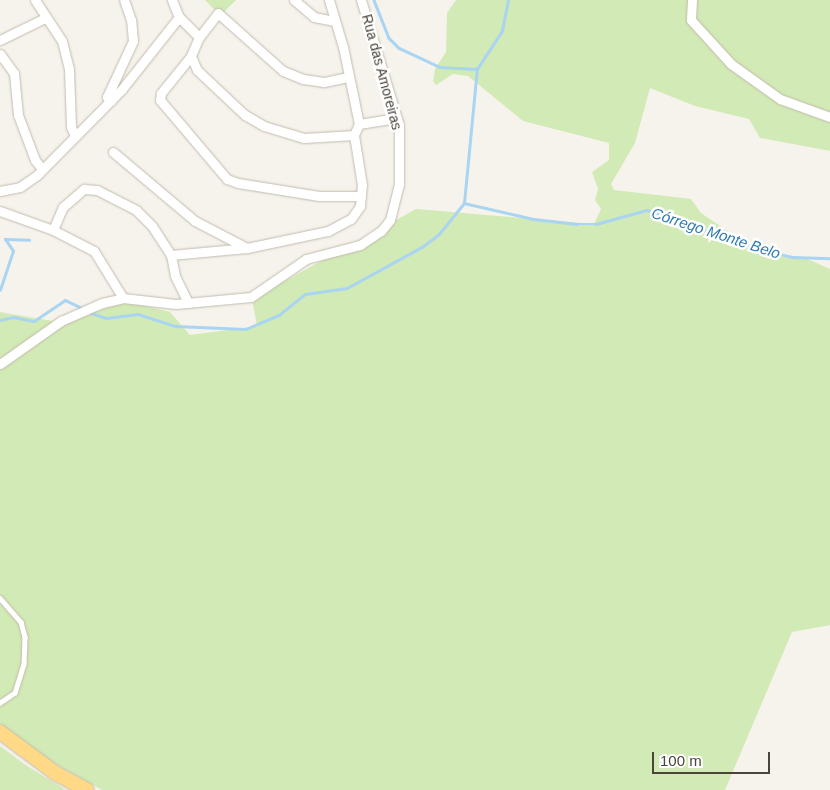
<!DOCTYPE html>
<html>
<head>
<meta charset="utf-8">
<style>
  body { margin:0 }
  #map { position:relative; width:830px; height:790px; overflow:hidden; background:#f6f3ec; font-family:Helvetica,sans-serif }
  div>[style] { position:absolute }
  [style*='--x'] { left:calc(var(--x)*1px); top:calc(var(--y)*1px); width:calc(var(--w)*1px); rotate:calc(var(--a)*1deg) }
  .green>* { inset:0; background:#d2eab5 }
  .stream>* { height:2.5px; margin:-1.25px; padding:0 1.25px; transform-origin:1.25px; border-radius:1.25px; background:#a9d4f2 }
  .roads { filter:drop-shadow(0 0 1px #c2bbae) drop-shadow(0 0 1px #c2bbae) }
  .service>* { height:4.5px; margin:-2.25px; padding:0 2.25px; transform-origin:2.25px; border-radius:2.25px; background:#fff }
  .minor>* { height:9px; margin:-4.5px; padding:0 4.5px; transform-origin:4.5px; border-radius:4.5px; background:#fff }
  .trunk>* { height:14px; margin:-7px; padding:0 7px; transform-origin:7px; border-radius:7px; background:#ffd985 }
  span { translate:-50% -50%; white-space:nowrap; text-align:center; line-height:1.15; -webkit-text-stroke:5px #fff; paint-order:stroke }
  .street-label { font-size:14px; color:#4b4439 }
  .water-label { font-size:15px; color:#2e7ab2; font-style:italic }
  .scale { position:absolute; left:652px; top:752px; width:118px; height:22px; box-sizing:border-box; border:2px solid #4b4439; border-top:0; padding-left:6px; font-size:15px; line-height:18px; white-space:nowrap; color:#4b4439; -webkit-text-stroke:4px #fff; paint-order:stroke }
</style>
</head>
<body>
<div id="map">
  <div class="green">
    <i style="clip-path:polygon(205px 0,236px 0,220px 16px)"></i>
    <i style="clip-path:polygon(456px 0,830px 0,830px 151px,760px 138px,749px 119px,695px 106px,650px 88px,635px 143px,611px 184px,614px 190px,691px 199px,701px 213px,751px 247px,778px 257px,803px 257px,830px 269px,830px 625px,792px 632px,725px 790px,102px 790px,46px 759px,0 724px,0 312px,64px 323px,126px 301px,170px 312px,190px 335px,257px 326px,252px 299px,416px 209px,594px 224px,601px 209px,595px 200px,598px 189px,592px 172px,609px 160px,609px 143px,523px 121px,468px 76px,453px 74px,436px 85px,433px 81px,435px 69px,446px 52px,447px 13px)"></i>
    <i style="clip-path:polygon(0 746px,27px 766px,66px 790px,0 790px)"></i>
  </div>
  <div class="stream">
    <i style="--x:374;--y:0;--w:41;--a:68.5"></i>
    <i style="--x:389;--y:38;--w:14;--a:45"></i>
    <i style="--x:399;--y:48;--w:45;--a:24.9"></i>
    <i style="--x:440;--y:67;--w:37;--a:3"></i>
    <i style="--x:464;--y:203;--w:72;--a:12.9"></i>
    <i style="--x:534;--y:219;--w:43;--a:6.6"></i>
    <i style="--x:577;--y:224;--w:19;--a:0"></i>
    <i style="--x:596;--y:224;--w:53;--a:-15.4"></i>
    <i style="--x:647;--y:210;--w:122;--a:19.2"></i>
    <i style="--x:762;--y:250;--w:32;--a:13"></i>
    <i style="--x:793;--y:257;--w:37;--a:2"></i>
    <i style="--x:0;--y:290;--w:41;--a:-71.6"></i>
    <i style="--x:13;--y:251;--w:14;--a:-124"></i>
    <i style="--x:5;--y:239;--w:24;--a:2"></i>
    <i style="--x:88;--y:312;--w:19;--a:18"></i>
    <i style="--x:106;--y:318;--w:32;--a:-7"></i>
    <i style="--x:138;--y:314;--w:39;--a:18"></i>
    <i style="--x:175;--y:326;--w:71;--a:2.4"></i>
    <i style="--x:246;--y:329;--w:36;--a:-23"></i>
    <i style="--x:279;--y:315;--w:33;--a:-39"></i>
    <i style="--x:305;--y:294;--w:42;--a:-8.1"></i>
    <i style="--x:347;--y:288;--w:85;--a:-28.7"></i>
    <i style="--x:422;--y:247;--w:21;--a:-37"></i>
    <i style="--x:439;--y:234;--w:40;--a:-51"></i>
    <i style="--x:464;--y:203;--w:135;--a:-84.5"></i>
    <i style="--x:477;--y:69;--w:45;--a:-56.7"></i>
    <i style="--x:502;--y:31;--w:32;--a:-79"></i>
    <i style="--x:0;--y:320;--w:13;--a:-13"></i>
    <i style="--x:13;--y:317;--w:21;--a:11"></i>
    <i style="--x:34;--y:321;--w:37;--a:-34"></i>
    <i style="--x:65;--y:300;--w:21;--a:25"></i>
  </div>
  <div class="roads">
    <div class="service">
      <i style="--x:0;--y:598;--w:32;--a:49"></i>
      <i style="--x:21;--y:622;--w:16;--a:75"></i>
      <i style="--x:25;--y:637;--w:27;--a:92"></i>
      <i style="--x:24;--y:664;--w:30;--a:107"></i>
      <i style="--x:15;--y:693;--w:18;--a:146"></i>
    </div>
    <div class="minor">
      <i style="--x:35;--y:0;--w:49;--a:56.6"></i>
      <i style="--x:62;--y:41;--w:29;--a:76"></i>
      <i style="--x:69;--y:69;--w:58;--a:88"></i>
      <i style="--x:71;--y:127;--w:10;--a:66"></i>
      <i style="--x:172;--y:0;--w:18;--a:68"></i>
      <i style="--x:179;--y:17;--w:28;--a:45"></i>
      <i style="--x:294;--y:0;--w:26;--a:40"></i>
      <i style="--x:314;--y:17;--w:20;--a:11"></i>
      <i style="--x:692;--y:0;--w:20;--a:93"></i>
      <i style="--x:691;--y:20;--w:59;--a:47.7"></i>
      <i style="--x:731;--y:64;--w:60;--a:35.5"></i>
      <i style="--x:780;--y:99;--w:53;--a:19.8"></i>
      <i style="--x:0;--y:40;--w:50;--a:-26.1"></i>
      <i style="--x:0;--y:54;--w:24;--a:54"></i>
      <i style="--x:14;--y:73;--w:42;--a:84.6"></i>
      <i style="--x:18;--y:115;--w:48;--a:69.3"></i>
      <i style="--x:35;--y:160;--w:11;--a:52"></i>
      <i style="--x:191;--y:56;--w:48;--a:129"></i>
      <i style="--x:161;--y:93;--w:7;--a:98"></i>
      <i style="--x:160;--y:100;--w:104;--a:49.7"></i>
      <i style="--x:227;--y:179;--w:12;--a:20"></i>
      <i style="--x:238;--y:183;--w:82;--a:9.1"></i>
      <i style="--x:319;--y:196;--w:42;--a:0"></i>
      <i style="--x:348;--y:77;--w:25;--a:168"></i>
      <i style="--x:324;--y:82;--w:21;--a:-172"></i>
      <i style="--x:303;--y:79;--w:22;--a:-158"></i>
      <i style="--x:283;--y:71;--w:87;--a:-138.3"></i>
      <i style="--x:218;--y:13;--w:31;--a:128"></i>
      <i style="--x:199;--y:37;--w:21;--a:113"></i>
      <i style="--x:191;--y:56;--w:15;--a:67"></i>
      <i style="--x:197;--y:70;--w:66;--a:43.2"></i>
      <i style="--x:245;--y:115;--w:22;--a:30"></i>
      <i style="--x:264;--y:126;--w:42;--a:16.7"></i>
      <i style="--x:304;--y:138;--w:50;--a:-3.4"></i>
      <i style="--x:111;--y:101;--w:6;--a:-135"></i>
      <i style="--x:107;--y:97;--w:62;--a:-65.1"></i>
      <i style="--x:133;--y:41;--w:21;--a:-95"></i>
      <i style="--x:131;--y:20;--w:21;--a:-109"></i>
      <i style="--x:359;--y:124;--w:38;--a:-9"></i>
      <i style="--x:113;--y:152;--w:107;--a:40.1"></i>
      <i style="--x:195;--y:221;--w:59;--a:27.4"></i>
      <i style="--x:0;--y:191;--w:20;--a:-11"></i>
      <i style="--x:20;--y:187;--w:21;--a:-35"></i>
      <i style="--x:37;--y:175;--w:121;--a:-45.3"></i>
      <i style="--x:122;--y:89;--w:92;--a:-51.6"></i>
      <i style="--x:0;--y:211;--w:56;--a:19.7"></i>
      <i style="--x:53;--y:230;--w:46;--a:27.1"></i>
      <i style="--x:94;--y:251;--w:55;--a:58.3"></i>
      <i style="--x:53;--y:230;--w:25;--a:-67"></i>
      <i style="--x:63;--y:207;--w:28;--a:-41"></i>
      <i style="--x:84;--y:189;--w:13;--a:4"></i>
      <i style="--x:97;--y:190;--w:44;--a:27.1"></i>
      <i style="--x:136;--y:210;--w:23;--a:45"></i>
      <i style="--x:152;--y:226;--w:35;--a:57"></i>
      <i style="--x:171;--y:255;--w:21;--a:79"></i>
      <i style="--x:175;--y:276;--w:30;--a:64"></i>
      <i style="--x:171;--y:255;--w:76;--a:-5.3"></i>
      <i style="--x:247;--y:248;--w:83;--a:-11.9"></i>
      <i style="--x:328;--y:231;--w:26;--a:-28"></i>
      <i style="--x:351;--y:219;--w:16;--a:-55"></i>
      <i style="--x:360;--y:206;--w:21;--a:-85"></i>
      <i style="--x:362;--y:185;--w:51;--a:-99.1"></i>
      <i style="--x:354;--y:135;--w:12;--a:-66"></i>
      <i style="--x:359;--y:124;--w:79;--a:-101.7"></i>
      <i style="--x:343;--y:47;--w:49;--a:-106.6"></i>
      <i style="--x:0;--y:364;--w:75;--a:-35.2"></i>
      <i style="--x:61;--y:321;--w:45;--a:-23.7"></i>
      <i style="--x:102;--y:303;--w:22;--a:-13"></i>
      <i style="--x:123;--y:298;--w:53;--a:6.5"></i>
      <i style="--x:176;--y:304;--w:75;--a:-5.3"></i>
      <i style="--x:251;--y:297;--w:67;--a:-34.6"></i>
      <i style="--x:306;--y:259;--w:56;--a:-14.5"></i>
      <i style="--x:360;--y:245;--w:25;--a:-34"></i>
      <i style="--x:381;--y:231;--w:14;--a:-51"></i>
      <i style="--x:390;--y:220;--w:36;--a:-76"></i>
      <i style="--x:399;--y:185;--w:60;--a:-90"></i>
      <i style="--x:399;--y:125;--w:131;--a:-106.9"></i>
    </div>
    <div class="trunk">
      <i style="--x:0;--y:732;--w:69;--a:36.7"></i>
      <i style="--x:55;--y:773;--w:36;--a:28"></i>
    </div>
  </div>
  <div class="street-label">
    <span style="left:382px;top:72px;rotate:75deg">Rua das Amoreiras</span>
  </div>
  <div class="water-label">
    <span style="left:716px;top:233px;rotate:18deg">Córrego Monte Belo</span>
  </div>
  <div class="scale">100 m</div>
</div>
</body>
</html>
